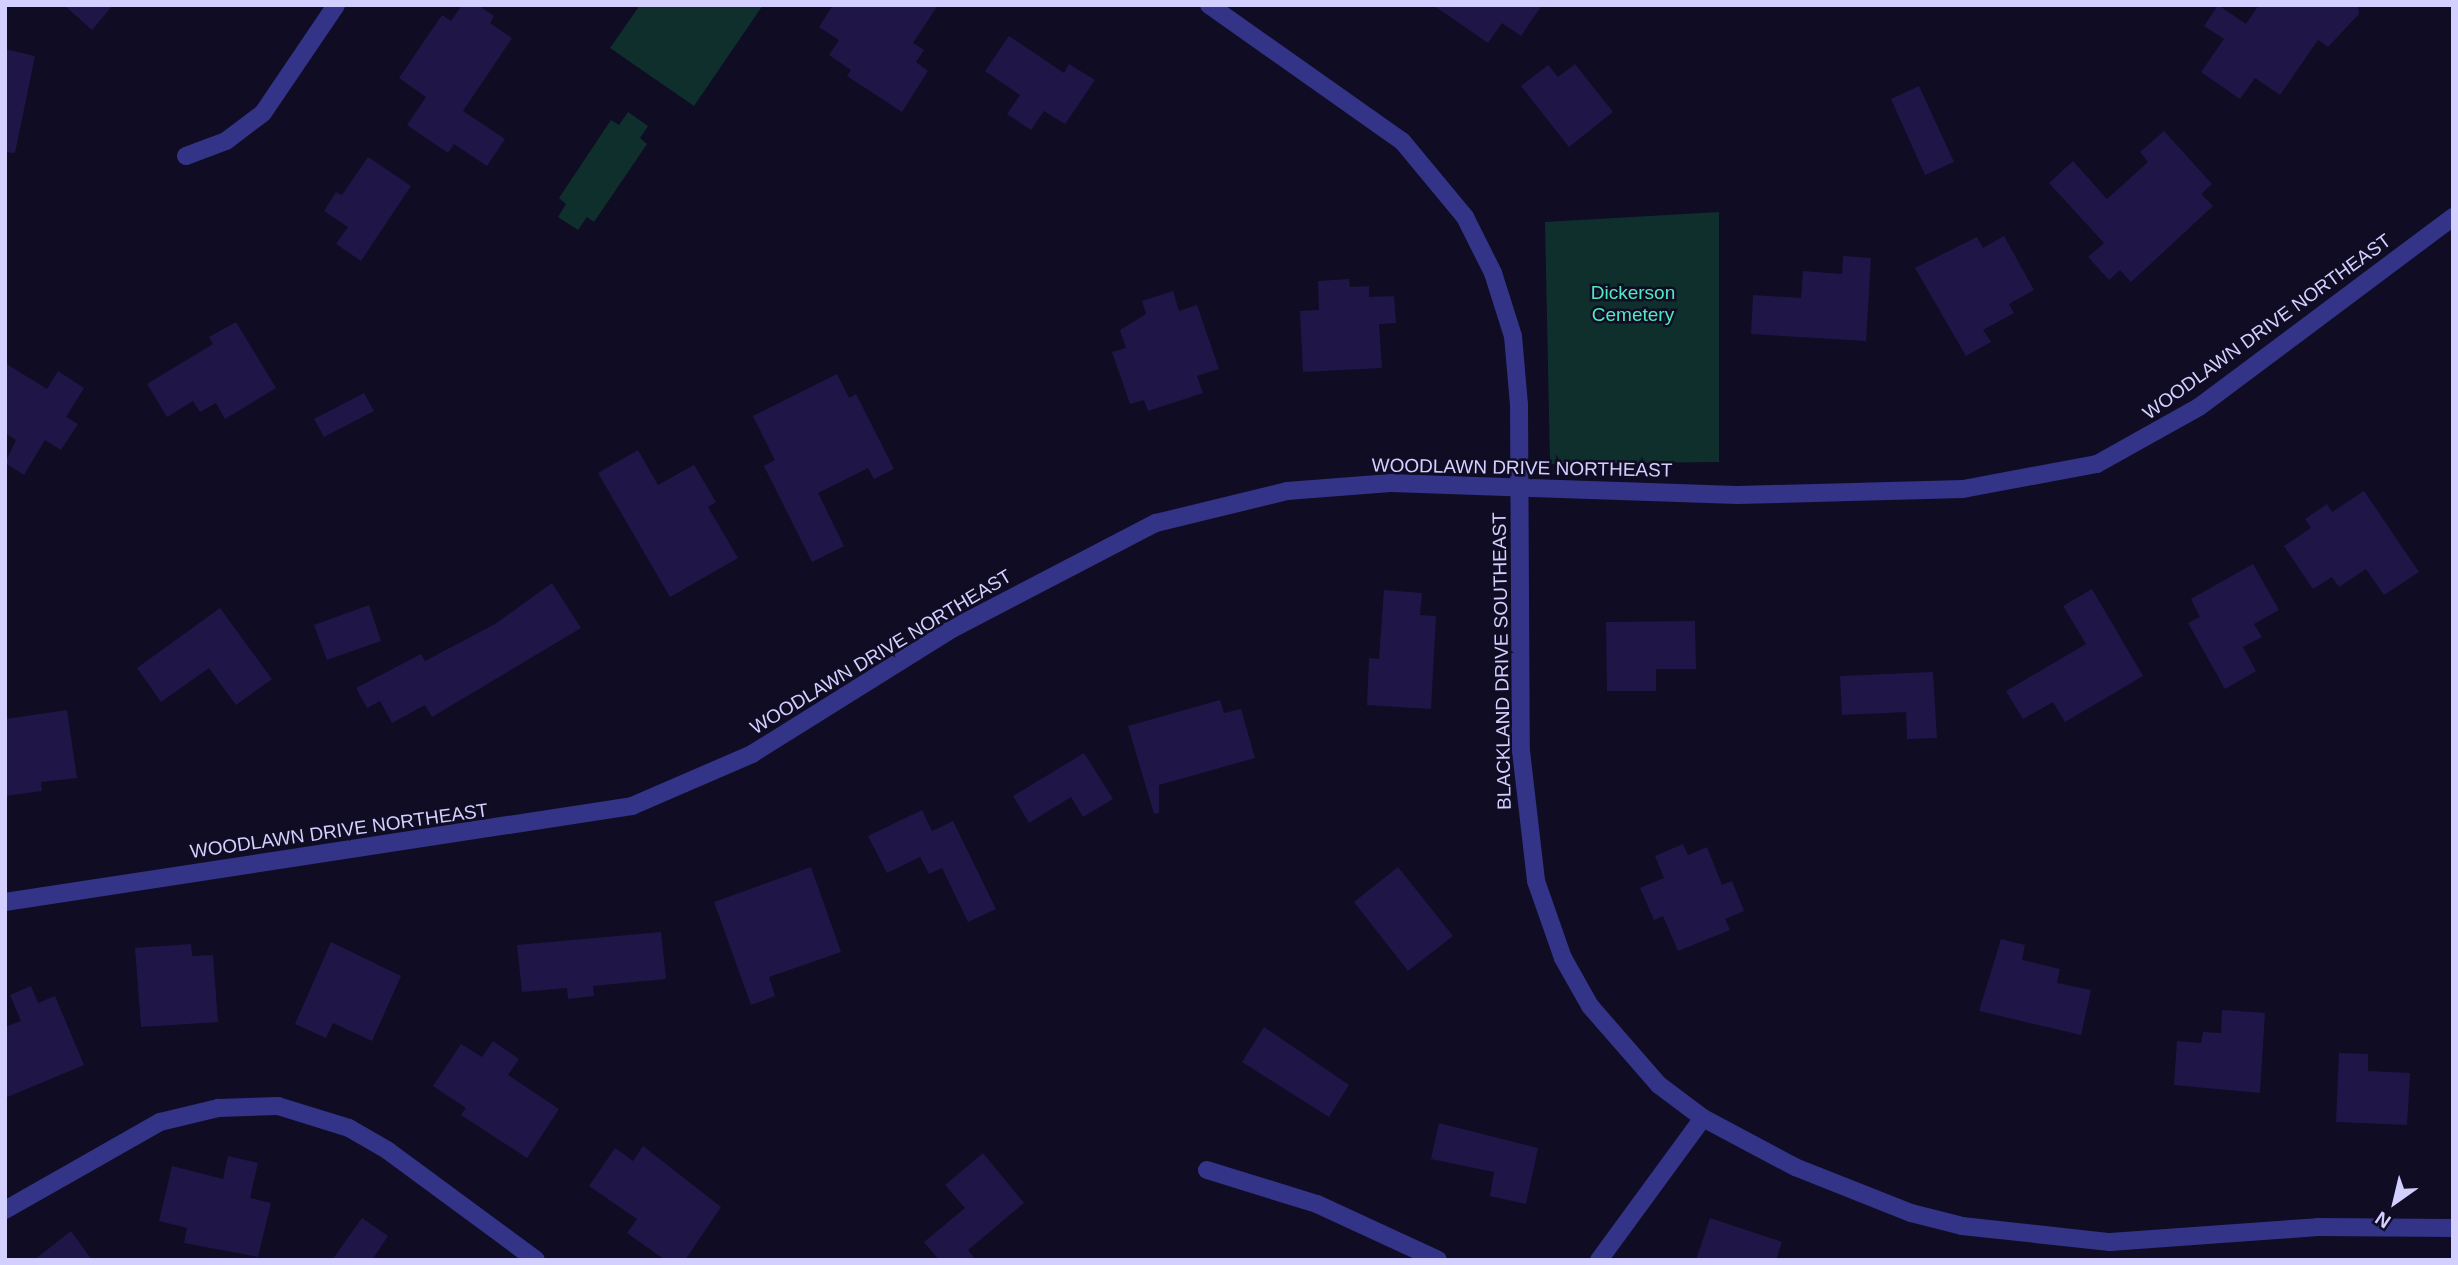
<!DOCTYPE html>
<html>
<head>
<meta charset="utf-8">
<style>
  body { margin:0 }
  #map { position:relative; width:2458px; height:1265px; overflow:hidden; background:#0f0c24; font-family:Helvetica,sans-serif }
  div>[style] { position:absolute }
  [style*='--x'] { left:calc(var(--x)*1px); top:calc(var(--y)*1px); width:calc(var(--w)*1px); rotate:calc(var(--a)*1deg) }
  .green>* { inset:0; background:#0f2f2d }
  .building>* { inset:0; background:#1f1647 }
  .minor>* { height:18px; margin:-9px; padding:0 9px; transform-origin:9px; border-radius:9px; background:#338 }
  span { translate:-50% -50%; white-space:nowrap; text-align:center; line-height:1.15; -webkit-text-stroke:5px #0f0c24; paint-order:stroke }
  .park-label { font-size:19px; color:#51eabf }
  .street-label { font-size:19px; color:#d3d0ff }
  .frame { position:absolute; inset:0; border:7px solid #d3d0ff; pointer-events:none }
  .north { position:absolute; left:2360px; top:1167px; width:70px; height:70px; -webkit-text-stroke:5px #0f0c24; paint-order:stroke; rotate:214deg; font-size:19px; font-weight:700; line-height:28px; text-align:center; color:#d3d0ff }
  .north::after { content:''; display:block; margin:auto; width:24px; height:32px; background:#d3d0ff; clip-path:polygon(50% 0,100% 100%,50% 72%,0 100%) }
</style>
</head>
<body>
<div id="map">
  <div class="green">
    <i style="clip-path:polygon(640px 5px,763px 5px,694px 106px,610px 48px)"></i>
    <i style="clip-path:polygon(628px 112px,648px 126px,640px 138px,647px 144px,594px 222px,587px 217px,578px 230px,558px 217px,566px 204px,559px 198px,611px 120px,619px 125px)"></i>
    <i style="clip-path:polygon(1719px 212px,1719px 462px,1550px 464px,1545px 222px)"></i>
  </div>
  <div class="building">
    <i style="clip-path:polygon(64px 5px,113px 5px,92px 30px)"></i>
    <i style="clip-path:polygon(462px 5px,478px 5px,494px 16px,490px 23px,512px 38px,463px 111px,505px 139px,487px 166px,454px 144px,448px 153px,407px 125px,426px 97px,399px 78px,442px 15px,451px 21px)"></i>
    <i style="clip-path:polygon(833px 5px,938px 5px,913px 43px,924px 50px,916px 62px,928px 71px,902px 112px,847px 76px,851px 70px,829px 55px,839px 40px,819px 27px)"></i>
    <i style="clip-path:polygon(1433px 5px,1542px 5px,1521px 36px,1502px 23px,1488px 43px)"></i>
    <i style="clip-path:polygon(2218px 5px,2246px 24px,2259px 5px,2358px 5px,2359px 14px,2328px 47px,2318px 40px,2280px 95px,2255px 78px,2240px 99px,2201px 72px,2224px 39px,2204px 26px)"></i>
    <i style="clip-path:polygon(1009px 36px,1064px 73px,1069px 64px,1095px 80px,1065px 124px,1044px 111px,1031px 130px,1007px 114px,1020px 95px,985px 71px)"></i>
    <i style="clip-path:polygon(5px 49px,35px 56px,15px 153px,5px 152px)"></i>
    <i style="clip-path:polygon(1575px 64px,1613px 112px,1569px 147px,1521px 86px,1548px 65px,1558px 77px)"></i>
    <i style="clip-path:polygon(1919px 86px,1954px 162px,1925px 175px,1891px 99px)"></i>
    <i style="clip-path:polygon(2164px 131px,2212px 184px,2201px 194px,2213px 206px,2131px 282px,2120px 270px,2109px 280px,2088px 257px,2104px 243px,2049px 183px,2073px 161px,2107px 199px,2148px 162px,2140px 152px)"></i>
    <i style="clip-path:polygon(368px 157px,411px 186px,361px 261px,336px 244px,348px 227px,324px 211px,336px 192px,342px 195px)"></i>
    <i style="clip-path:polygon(2004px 236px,2034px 290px,2009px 304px,2014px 313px,1983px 330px,1991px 342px,1966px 356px,1915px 268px,1977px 237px,1983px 248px)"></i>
    <i style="clip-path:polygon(1843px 256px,1871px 258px,1866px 341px,1751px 334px,1753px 295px,1801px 298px,1803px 271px,1842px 274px)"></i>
    <i style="clip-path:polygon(1349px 279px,1350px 287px,1369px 286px,1369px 297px,1394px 296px,1396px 323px,1379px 324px,1382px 368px,1303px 372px,1300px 311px,1319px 310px,1318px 281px)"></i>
    <i style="clip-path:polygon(1173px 291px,1179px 311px,1197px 305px,1219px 369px,1197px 376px,1203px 393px,1148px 411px,1144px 400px,1130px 404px,1112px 352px,1126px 348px,1120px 330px,1146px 314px,1142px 301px)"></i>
    <i style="clip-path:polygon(236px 322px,276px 388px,225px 419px,216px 403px,200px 412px,193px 401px,167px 417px,147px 384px,213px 344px,209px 337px)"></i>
    <i style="clip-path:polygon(5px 363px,47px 389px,58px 371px,84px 388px,66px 417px,78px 424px,61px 450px,45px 440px,24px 475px,5px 463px,16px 440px,5px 433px)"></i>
    <i style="clip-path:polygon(837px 374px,849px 398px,856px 394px,894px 469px,874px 479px,868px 468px,818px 493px,844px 546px,812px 562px,764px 466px,775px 460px,753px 416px)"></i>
    <i style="clip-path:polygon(364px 393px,374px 411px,324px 437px,314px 419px)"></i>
    <i style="clip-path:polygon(638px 450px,658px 485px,694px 465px,716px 502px,708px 507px,738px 558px,670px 597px,598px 473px)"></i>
    <i style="clip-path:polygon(2364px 491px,2419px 572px,2384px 595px,2366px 569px,2339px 587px,2332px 577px,2313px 589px,2284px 546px,2311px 528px,2305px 519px,2327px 504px,2332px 512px)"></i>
    <i style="clip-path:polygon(2253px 564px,2279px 610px,2254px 624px,2262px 637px,2243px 647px,2256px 671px,2225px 689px,2188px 623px,2200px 617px,2191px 599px)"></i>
    <i style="clip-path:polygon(552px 583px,581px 628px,432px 717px,425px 705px,392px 723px,380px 701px,367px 708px,356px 688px,421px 654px,425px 661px,495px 624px)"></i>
    <i style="clip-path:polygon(2092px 589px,2143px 676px,2065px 722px,2053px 702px,2023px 719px,2006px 691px,2086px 644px,2063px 606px)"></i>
    <i style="clip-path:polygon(1384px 590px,1422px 593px,1420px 615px,1436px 616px,1431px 709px,1367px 705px,1369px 658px,1379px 659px)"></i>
    <i style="clip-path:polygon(369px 605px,381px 641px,327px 660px,314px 625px)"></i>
    <i style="clip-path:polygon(220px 608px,272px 679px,236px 705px,209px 668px,161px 702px,137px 668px)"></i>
    <i style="clip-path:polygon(1695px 621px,1696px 669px,1656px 669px,1656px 691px,1607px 691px,1606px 622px)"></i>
    <i style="clip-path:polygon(1933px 672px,1937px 738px,1907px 739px,1906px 712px,1842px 715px,1840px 676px)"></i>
    <i style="clip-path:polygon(1220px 700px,1224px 713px,1241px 709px,1255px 758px,1159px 785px,1159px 813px,1154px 814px,1128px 726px)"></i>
    <i style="clip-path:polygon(67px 710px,77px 778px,41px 782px,42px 791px,5px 796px,5px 719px)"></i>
    <i style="clip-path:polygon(1084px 753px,1113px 799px,1083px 817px,1071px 797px,1029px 823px,1013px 796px)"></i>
    <i style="clip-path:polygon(922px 810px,932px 831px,953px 821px,996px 909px,968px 922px,942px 868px,929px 874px,920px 857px,887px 873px,868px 836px)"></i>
    <i style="clip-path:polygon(1683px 844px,1688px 855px,1707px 847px,1722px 885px,1732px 881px,1744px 911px,1725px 919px,1730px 930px,1678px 951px,1663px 916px,1654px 920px,1640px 888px,1664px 878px,1655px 856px)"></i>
    <i style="clip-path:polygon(811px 867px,841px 952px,769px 977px,775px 996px,751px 1005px,714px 902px)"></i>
    <i style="clip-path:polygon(1398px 867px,1453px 936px,1408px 971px,1354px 902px)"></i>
    <i style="clip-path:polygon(661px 932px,666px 979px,593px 986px,594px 996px,568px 999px,567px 988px,522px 992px,517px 945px)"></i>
    <i style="clip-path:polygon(2001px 939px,2025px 945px,2022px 960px,2060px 969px,2057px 983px,2091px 990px,2081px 1035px,1979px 1011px)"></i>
    <i style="clip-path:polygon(331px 942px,401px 976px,372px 1041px,333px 1023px,326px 1038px,295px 1024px)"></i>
    <i style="clip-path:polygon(191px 944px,192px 956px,213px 955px,218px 1022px,141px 1027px,135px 948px)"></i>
    <i style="clip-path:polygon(31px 986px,38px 1003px,55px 996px,84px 1065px,5px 1098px,5px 1027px,21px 1021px,10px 995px)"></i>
    <i style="clip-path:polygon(2222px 1010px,2265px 1013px,2260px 1093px,2174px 1085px,2177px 1041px,2201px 1043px,2203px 1032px,2221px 1033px)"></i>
    <i style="clip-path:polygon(1264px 1027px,1349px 1085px,1329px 1117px,1242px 1062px)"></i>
    <i style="clip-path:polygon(493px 1041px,519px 1059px,508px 1075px,559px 1109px,527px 1158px,461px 1115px,466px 1108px,433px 1086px,461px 1044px,482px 1057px)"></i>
    <i style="clip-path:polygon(2339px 1053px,2368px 1054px,2368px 1071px,2410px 1073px,2407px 1125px,2336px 1122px)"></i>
    <i style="clip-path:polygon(1439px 1123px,1538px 1148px,1526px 1204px,1490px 1196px,1494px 1172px,1431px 1159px)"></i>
    <i style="clip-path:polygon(643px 1146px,721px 1207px,685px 1260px,665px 1260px,627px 1233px,637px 1219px,589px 1186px,615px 1148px,633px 1161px)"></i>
    <i style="clip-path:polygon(983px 1153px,1024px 1203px,968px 1250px,976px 1260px,939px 1260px,924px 1242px,965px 1208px,945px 1185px)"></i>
    <i style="clip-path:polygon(228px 1156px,258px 1163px,250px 1198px,271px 1203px,258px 1257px,184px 1243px,187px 1228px,159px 1221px,172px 1166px,223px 1179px)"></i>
    <i style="clip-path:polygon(362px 1218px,388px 1236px,372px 1260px,332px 1260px)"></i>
    <i style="clip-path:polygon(1710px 1218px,1782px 1242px,1776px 1260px,1696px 1260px)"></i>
    <i style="clip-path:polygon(71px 1231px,92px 1260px,34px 1260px)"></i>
  </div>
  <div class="minor">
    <i style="--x:1209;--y:5;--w:236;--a:35.2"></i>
    <i style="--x:1402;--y:141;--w:99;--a:50.3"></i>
    <i style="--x:1465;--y:217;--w:63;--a:63.4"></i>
    <i style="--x:1493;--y:273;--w:66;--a:72.4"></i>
    <i style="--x:1513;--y:336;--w:68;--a:85"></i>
    <i style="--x:1519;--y:404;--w:347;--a:89.7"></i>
    <i style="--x:1521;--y:751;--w:131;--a:83.4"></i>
    <i style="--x:1536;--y:881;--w:82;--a:70.7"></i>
    <i style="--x:1563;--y:958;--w:55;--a:60.6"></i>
    <i style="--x:1590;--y:1006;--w:105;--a:48.9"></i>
    <i style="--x:1659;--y:1085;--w:55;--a:36.9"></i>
    <i style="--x:1703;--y:1118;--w:104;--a:28"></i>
    <i style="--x:1795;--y:1167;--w:125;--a:21.6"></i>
    <i style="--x:1911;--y:1213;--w:53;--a:14.3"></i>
    <i style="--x:1962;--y:1226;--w:149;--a:6.2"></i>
    <i style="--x:2110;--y:1242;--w:208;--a:-4.1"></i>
    <i style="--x:2317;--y:1227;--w:136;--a:0.4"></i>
    <i style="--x:186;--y:156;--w:43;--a:-20.6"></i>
    <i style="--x:226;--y:141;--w:46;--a:-37.1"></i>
    <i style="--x:263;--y:113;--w:130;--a:-55.9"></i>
    <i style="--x:5;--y:902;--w:634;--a:-8.7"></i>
    <i style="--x:632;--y:806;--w:131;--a:-23.4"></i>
    <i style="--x:752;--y:754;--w:236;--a:-32"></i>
    <i style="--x:952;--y:629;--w:230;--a:-27.5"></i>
    <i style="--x:1156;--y:523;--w:135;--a:-13.7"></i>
    <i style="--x:1287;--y:491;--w:104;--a:-4.4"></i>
    <i style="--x:1391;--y:483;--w:346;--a:2"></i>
    <i style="--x:1737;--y:495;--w:226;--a:-1.5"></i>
    <i style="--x:1963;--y:489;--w:136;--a:-10.6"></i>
    <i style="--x:2097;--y:464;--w:117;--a:-29.2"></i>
    <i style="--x:2199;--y:407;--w:317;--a:-36.8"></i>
    <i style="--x:1207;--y:1170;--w:115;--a:17.2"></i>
    <i style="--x:1317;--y:1204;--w:133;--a:24.8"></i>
    <i style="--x:5;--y:1210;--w:178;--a:-29.6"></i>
    <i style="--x:160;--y:1122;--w:60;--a:-13.6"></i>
    <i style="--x:218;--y:1108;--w:60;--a:-1.9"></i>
    <i style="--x:278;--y:1106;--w:74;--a:17.2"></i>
    <i style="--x:349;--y:1128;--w:44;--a:30.1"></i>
    <i style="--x:387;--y:1150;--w:185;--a:36.4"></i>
    <i style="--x:1599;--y:1260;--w:176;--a:-53.8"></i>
  </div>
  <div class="park-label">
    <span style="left:1633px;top:304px">Dickerson<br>Cemetery</span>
  </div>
  <div class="street-label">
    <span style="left:2267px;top:327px;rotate:-36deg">WOODLAWN DRIVE NORTHEAST</span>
    <span style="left:1522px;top:468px;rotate:1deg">WOODLAWN DRIVE NORTHEAST</span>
    <span style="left:881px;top:652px;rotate:-31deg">WOODLAWN DRIVE NORTHEAST</span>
    <span style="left:1502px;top:661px;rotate:-91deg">BLACKLAND DRIVE SOUTHEAST</span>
    <span style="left:339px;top:831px;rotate:-8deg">WOODLAWN DRIVE NORTHEAST</span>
  </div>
  <div class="frame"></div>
  <div class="north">N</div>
</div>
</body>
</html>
